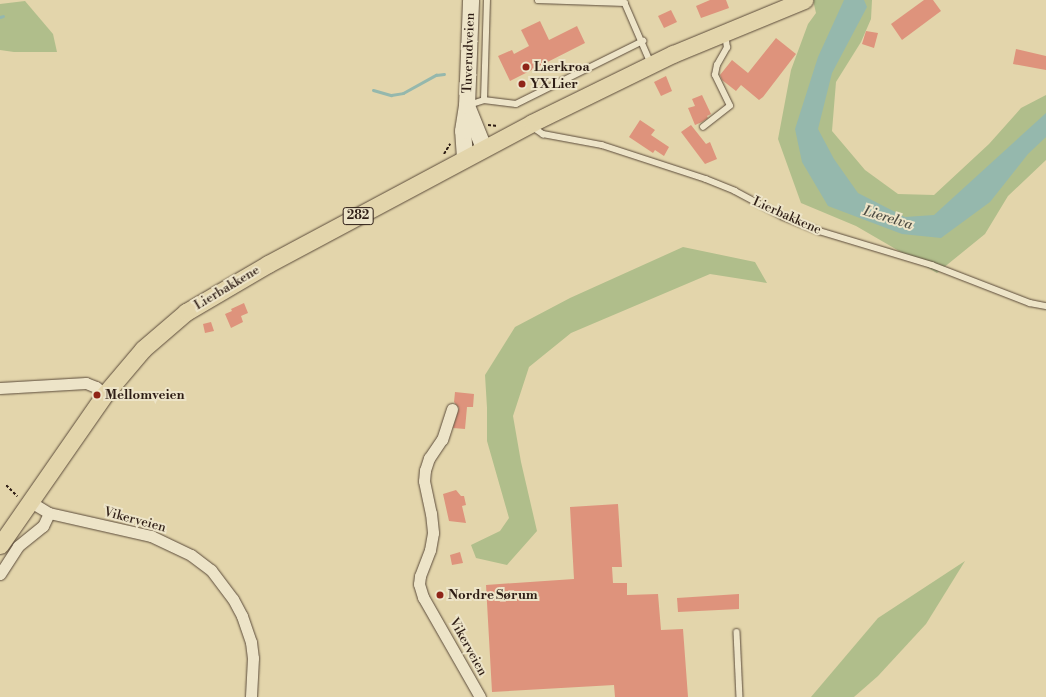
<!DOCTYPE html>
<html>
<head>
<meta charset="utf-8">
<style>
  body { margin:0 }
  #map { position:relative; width:1046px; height:697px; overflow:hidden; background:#e3d5ab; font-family:"Libre Bodoni",serif }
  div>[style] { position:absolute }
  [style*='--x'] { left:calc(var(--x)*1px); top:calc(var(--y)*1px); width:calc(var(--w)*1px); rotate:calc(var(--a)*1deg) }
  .green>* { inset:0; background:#b0be8b }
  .water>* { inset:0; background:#95b8ad }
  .stream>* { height:3px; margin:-1.5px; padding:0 1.5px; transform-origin:1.5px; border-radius:1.5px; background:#95b8ad }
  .building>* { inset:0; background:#de937c }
  .path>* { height:2px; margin-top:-1px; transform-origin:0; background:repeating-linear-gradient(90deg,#2e1d15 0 3px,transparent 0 5px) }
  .roads { filter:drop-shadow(0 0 1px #5b4b3a) drop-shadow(0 0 1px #5b4b3a) }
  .lane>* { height:5.5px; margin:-2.75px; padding:0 2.75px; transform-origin:2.75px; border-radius:2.75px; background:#ede4c8 }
  .street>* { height:11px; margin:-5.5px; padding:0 5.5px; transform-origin:5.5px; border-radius:5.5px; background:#ede4c8 }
  .secondary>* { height:16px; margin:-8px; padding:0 8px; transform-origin:8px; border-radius:8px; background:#ede4c8 }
  .primary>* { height:17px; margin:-8.5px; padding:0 8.5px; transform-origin:8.5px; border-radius:8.5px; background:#e3d5ab }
  .dots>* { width:11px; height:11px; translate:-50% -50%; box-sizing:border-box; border:2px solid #ede4c8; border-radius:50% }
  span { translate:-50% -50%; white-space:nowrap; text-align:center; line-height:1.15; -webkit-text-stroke:4px #ede4c8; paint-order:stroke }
  .shield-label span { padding:1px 3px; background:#ede4c8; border:1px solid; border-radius:3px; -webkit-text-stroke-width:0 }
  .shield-label { font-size:12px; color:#2e1d15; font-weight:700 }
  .street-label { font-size:13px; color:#2e1d15 }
  .poi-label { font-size:13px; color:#2e1d15; font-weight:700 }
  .left { translate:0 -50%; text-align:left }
  .water-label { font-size:14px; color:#4d4c43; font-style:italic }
</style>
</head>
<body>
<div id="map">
  <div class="green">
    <i style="clip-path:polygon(813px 0,872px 0,871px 19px,861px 42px,836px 82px,832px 131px,865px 170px,898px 194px,934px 195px,989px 144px,1021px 108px,1046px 95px,1046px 160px,1008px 196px,985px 234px,937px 273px,856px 226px,801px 203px,778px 139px,791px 70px,808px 24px,816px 13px)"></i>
    <i style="clip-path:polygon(25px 1px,53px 34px,57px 52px,14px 52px,0 50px,0 4px)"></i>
    <i style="clip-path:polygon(683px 247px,755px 262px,767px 283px,710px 274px,571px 333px,529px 367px,513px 416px,521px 462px,537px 531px,507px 565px,476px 558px,471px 545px,500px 531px,509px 518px,487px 441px,487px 408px,485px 375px,515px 327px,570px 298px)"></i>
    <i style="clip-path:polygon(965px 561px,926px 624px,878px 676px,854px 697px,811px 697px,878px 618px)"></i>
  </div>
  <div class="water">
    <i style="clip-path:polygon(844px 0,864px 0,867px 7px,832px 73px,818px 129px,834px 159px,858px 193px,905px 217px,934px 215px,1046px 113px,1046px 137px,1028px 154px,990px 202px,941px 238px,902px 234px,828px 206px,802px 162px,795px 129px,818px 57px)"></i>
  </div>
  <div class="stream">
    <i style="--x:0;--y:17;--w:3;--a:-18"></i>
    <i style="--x:373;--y:90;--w:19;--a:16"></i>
    <i style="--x:391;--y:95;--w:12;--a:-9"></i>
    <i style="--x:403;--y:93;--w:38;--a:-29"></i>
    <i style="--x:436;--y:75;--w:8;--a:-7"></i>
  </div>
  <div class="building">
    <i style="clip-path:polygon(710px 0,726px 0,729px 8px,701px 18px,696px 6px)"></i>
    <i style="clip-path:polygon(924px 0,933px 0,941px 11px,902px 40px,891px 24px)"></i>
    <i style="clip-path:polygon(671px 10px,677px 22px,664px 28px,658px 16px)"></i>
    <i style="clip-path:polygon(540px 21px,549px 40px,577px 26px,585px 43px,510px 81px,498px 56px,512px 50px,514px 54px,529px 46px,521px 30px)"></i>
    <i style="clip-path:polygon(866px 31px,878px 33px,874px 48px,862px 44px)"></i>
    <i style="clip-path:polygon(776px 38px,796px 54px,763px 97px,759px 100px,741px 85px,736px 91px,722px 80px,720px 75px,732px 60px,748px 73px)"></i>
    <i style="clip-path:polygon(1016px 49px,1046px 56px,1046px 70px,1013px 64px)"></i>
    <i style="clip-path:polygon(666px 76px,672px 91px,661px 96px,654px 82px)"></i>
    <i style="clip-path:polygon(702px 95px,711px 114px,707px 116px,708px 118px,702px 122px,695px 125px,688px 108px,695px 106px,692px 99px)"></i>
    <i style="clip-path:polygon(640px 120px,655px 130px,651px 135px,669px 147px,664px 156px,655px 150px,653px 153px,629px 137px)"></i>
    <i style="clip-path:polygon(691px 125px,706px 144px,710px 142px,717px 159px,705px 164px,681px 132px)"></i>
    <i style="clip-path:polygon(244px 303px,248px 313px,241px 316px,243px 322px,231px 328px,225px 314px,232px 311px,231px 309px)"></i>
    <i style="clip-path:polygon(211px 322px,214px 331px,205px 333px,203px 324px)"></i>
    <i style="clip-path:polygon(455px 392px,474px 394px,473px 407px,467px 407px,465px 429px,453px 428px,459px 408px,454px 402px)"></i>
    <i style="clip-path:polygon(456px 490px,461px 496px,464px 496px,466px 505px,462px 506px,466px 523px,449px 521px,443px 494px)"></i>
    <i style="clip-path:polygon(618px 504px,622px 567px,612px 567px,613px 583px,627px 583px,627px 595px,658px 594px,661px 630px,683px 629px,688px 697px,615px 697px,614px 685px,492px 692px,486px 585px,574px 579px,570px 507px)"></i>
    <i style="clip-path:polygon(460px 552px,463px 563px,452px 565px,450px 555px)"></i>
    <i style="clip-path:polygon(739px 594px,739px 609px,678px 612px,677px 598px)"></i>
  </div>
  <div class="path">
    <i style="--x:488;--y:125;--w:10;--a:6"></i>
    <i style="--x:444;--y:154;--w:12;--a:-59"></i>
    <i style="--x:6;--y:485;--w:16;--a:45"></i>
  </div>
  <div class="roads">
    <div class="lane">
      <i style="--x:538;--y:0;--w:87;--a:2"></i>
      <i style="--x:625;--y:3;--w:65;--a:66.6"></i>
      <i style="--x:484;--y:100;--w:32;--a:7"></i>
      <i style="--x:516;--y:104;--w:142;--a:-26.4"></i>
      <i style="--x:469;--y:105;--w:16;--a:-18"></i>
      <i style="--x:484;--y:100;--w:100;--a:-88.3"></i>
      <i style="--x:533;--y:125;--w:5;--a:53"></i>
      <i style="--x:536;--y:129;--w:9;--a:36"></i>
      <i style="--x:543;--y:134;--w:60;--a:10.6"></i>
      <i style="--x:602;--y:145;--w:109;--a:18.1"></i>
      <i style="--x:706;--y:179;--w:31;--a:22"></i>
      <i style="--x:735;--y:191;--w:55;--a:28"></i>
      <i style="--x:784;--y:217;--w:38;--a:22"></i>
      <i style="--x:819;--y:231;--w:118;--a:16.7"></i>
      <i style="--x:932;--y:265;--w:105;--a:21.2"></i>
      <i style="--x:1030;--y:303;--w:16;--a:11"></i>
      <i style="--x:703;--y:127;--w:34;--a:-38"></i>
      <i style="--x:730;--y:106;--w:34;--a:-116"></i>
      <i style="--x:715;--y:75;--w:10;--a:-79"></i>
      <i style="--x:717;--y:65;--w:20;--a:-60"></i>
      <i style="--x:727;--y:48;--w:14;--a:-98"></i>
      <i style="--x:737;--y:632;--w:65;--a:87.4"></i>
    </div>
    <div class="street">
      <i style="--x:0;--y:388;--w:86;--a:-3.3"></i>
      <i style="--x:86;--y:383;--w:11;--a:22"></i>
      <i style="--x:96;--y:387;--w:11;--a:38"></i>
      <i style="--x:452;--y:409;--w:32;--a:108"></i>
      <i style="--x:442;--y:439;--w:23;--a:124"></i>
      <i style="--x:429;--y:458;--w:13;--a:108"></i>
      <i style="--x:425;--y:470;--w:11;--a:95"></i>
      <i style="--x:424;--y:481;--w:33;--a:78"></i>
      <i style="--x:431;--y:513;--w:20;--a:84"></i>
      <i style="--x:433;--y:533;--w:17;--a:100"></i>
      <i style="--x:430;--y:550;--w:28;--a:111"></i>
      <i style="--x:420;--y:576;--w:8;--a:97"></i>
      <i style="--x:419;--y:584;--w:14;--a:73"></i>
      <i style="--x:423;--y:597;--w:115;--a:60.3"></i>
      <i style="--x:29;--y:501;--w:23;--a:31"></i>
      <i style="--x:49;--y:513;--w:105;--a:12.7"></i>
      <i style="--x:151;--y:536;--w:44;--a:25.4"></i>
      <i style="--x:191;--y:555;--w:25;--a:37"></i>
      <i style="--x:211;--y:570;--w:36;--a:53"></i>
      <i style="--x:233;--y:599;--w:19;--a:62"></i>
      <i style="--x:242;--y:616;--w:28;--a:71"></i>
      <i style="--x:251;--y:642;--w:16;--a:83"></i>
      <i style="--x:253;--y:658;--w:39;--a:93"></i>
      <i style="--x:0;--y:574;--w:33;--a:-57"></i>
      <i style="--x:18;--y:546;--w:32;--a:-39"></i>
      <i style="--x:43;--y:526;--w:14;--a:-65"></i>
    </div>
    <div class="secondary">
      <i style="--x:467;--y:106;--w:45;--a:68"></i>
      <i style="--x:465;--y:158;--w:27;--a:-94"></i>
      <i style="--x:463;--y:131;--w:25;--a:-81"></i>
      <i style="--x:467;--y:106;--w:106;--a:-87.8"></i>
    </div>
    <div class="primary">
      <i style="--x:0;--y:545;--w:184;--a:-55.2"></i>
      <i style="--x:105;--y:394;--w:59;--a:-49.8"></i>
      <i style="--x:143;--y:349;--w:57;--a:-40.7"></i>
      <i style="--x:186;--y:312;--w:95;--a:-30.3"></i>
      <i style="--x:268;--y:264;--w:299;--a:-28.1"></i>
      <i style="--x:532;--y:123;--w:157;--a:-26.1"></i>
      <i style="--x:673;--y:54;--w:142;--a:-22.4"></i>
    </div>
  </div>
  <div class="dots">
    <i style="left:526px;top:67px;background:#8f2418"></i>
    <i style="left:522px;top:84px;background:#8f2418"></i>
    <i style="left:97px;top:395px;background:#8f2418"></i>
    <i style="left:440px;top:595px;background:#8f2418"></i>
  </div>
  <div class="shield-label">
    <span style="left:358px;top:216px">282</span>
  </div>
  <div class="street-label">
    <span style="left:469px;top:53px;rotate:-88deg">Tuverudveien</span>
    <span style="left:787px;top:216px;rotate:24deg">Lierbakkene</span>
    <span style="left:227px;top:288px;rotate:-31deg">Lierbakkene</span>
    <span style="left:135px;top:520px;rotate:15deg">Vikerveien</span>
    <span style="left:468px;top:647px;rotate:61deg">Vikerveien</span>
  </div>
  <div class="poi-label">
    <span class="left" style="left:534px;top:67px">Lierkroa</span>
    <span class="left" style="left:530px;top:84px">YX Lier</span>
    <span class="left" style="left:105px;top:395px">Mellomveien</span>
    <span class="left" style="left:448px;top:595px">Nordre Sørum</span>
  </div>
  <div class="water-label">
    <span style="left:888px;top:218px;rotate:17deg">Lierelva</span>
  </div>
</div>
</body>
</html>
